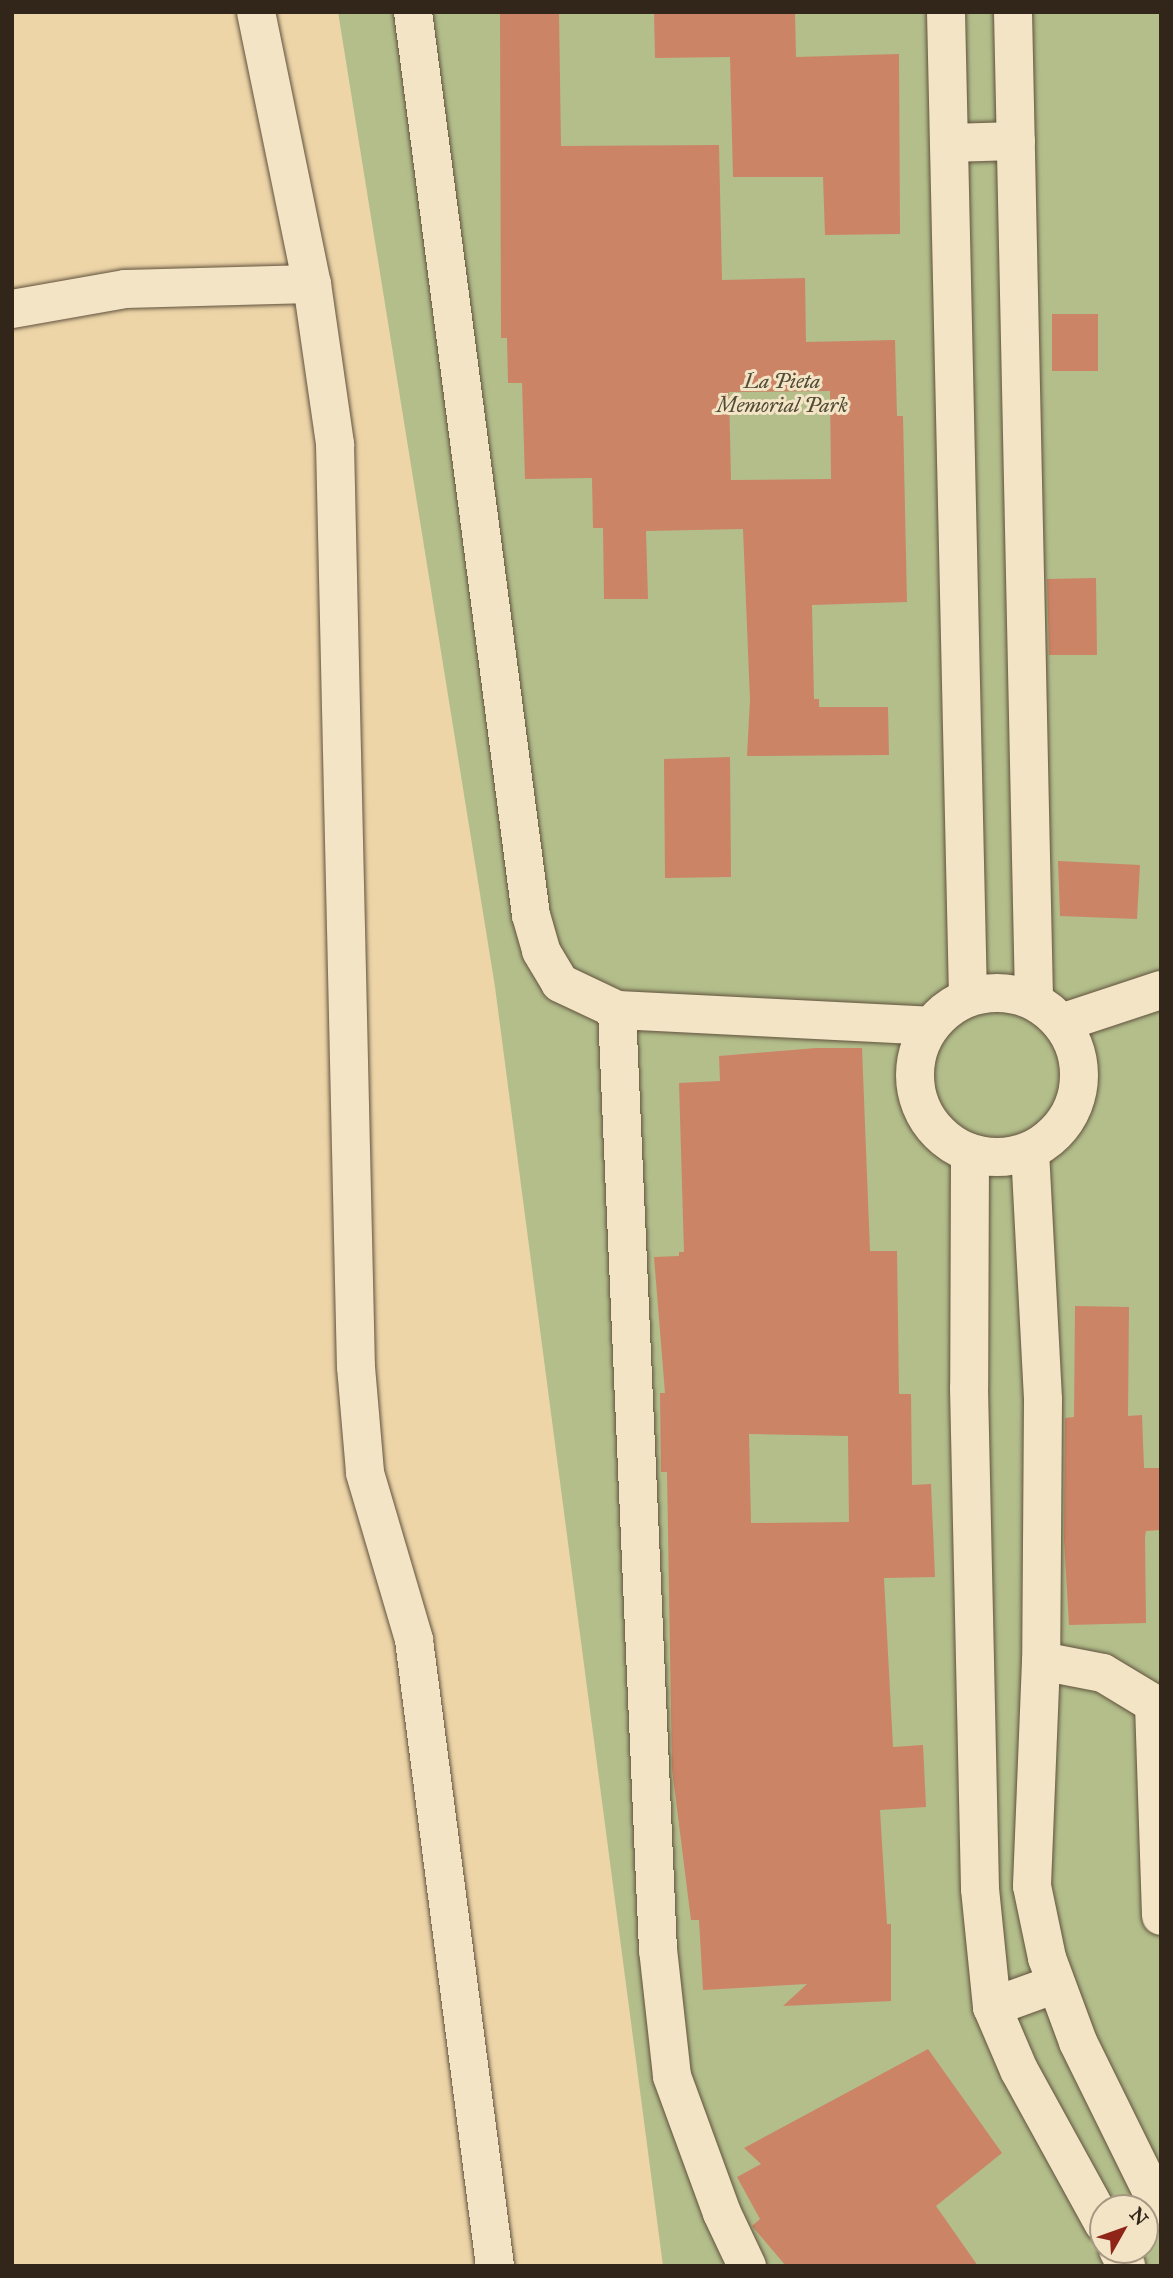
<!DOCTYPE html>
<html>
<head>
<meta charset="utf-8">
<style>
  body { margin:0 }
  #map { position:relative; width:1173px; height:2278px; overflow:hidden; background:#edd5a8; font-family:"IM FELL Great Primer",serif }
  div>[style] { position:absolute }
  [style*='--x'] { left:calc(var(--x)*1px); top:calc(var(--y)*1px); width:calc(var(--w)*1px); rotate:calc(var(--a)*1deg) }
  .green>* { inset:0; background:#b3be8b }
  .building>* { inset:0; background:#cc8466 }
  .roads { filter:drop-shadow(0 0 2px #61523e) drop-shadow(0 0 2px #61523e) }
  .minor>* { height:38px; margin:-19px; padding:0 19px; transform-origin:19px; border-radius:19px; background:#f3e4c6 }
  .minor>.ring { margin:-19px; padding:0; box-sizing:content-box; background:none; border:38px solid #f3e4c6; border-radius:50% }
  span { translate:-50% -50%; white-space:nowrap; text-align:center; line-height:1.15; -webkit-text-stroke:6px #f3e4c6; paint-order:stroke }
  .park-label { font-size:21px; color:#524c37; font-style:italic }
  .frame { position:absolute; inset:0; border:14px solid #32261b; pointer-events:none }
  .north { position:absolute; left:1089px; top:2194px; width:70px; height:70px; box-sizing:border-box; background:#f3e4c6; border:2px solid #a69882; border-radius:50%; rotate:50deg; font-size:19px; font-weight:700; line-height:28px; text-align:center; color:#32261b }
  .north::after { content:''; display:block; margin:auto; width:24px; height:32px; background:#8f2418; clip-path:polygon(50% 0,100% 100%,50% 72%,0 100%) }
</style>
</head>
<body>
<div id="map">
  <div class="green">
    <i style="clip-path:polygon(evenodd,338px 12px,1161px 12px,1161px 2266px,663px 2266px,495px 987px,338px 12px,1103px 2208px,1145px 2208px,1145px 2250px,1103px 2250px,1103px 2208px)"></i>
  </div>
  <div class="building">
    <i style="clip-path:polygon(654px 12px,795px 12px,796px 57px,899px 54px,900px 234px,825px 235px,823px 177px,733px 177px,730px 57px,655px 58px)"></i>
    <i style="clip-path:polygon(evenodd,500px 13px,559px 13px,561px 146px,719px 145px,722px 280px,805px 278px,806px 342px,895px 340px,897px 416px,903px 416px,907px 602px,812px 605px,814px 699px,819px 699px,819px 707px,888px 707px,889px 755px,747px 756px,750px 700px,743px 529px,646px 531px,648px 599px,604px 599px,603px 528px,593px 528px,592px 478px,525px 479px,522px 383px,508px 383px,507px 338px,501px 338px,500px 13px,830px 391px,831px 479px,731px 480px,729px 392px,830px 391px)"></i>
    <i style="clip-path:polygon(1052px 314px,1098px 314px,1098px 371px,1052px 371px)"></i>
    <i style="clip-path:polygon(1096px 578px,1097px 655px,1049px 655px,1047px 579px)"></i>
    <i style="clip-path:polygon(730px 757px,731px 877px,665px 878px,664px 759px)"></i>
    <i style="clip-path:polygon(1058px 861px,1140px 865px,1137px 919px,1060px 916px)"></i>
    <i style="clip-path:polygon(evenodd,816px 1048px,862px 1048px,870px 1251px,897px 1251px,899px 1394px,911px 1394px,912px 1485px,931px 1484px,935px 1577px,884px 1578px,893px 1747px,923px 1745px,926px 1807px,880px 1810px,887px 1924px,891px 1924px,891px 2001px,783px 2006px,807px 1984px,703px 1990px,699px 1920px,691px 1920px,672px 1769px,667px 1472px,661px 1472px,660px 1393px,665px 1393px,654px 1257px,679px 1256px,679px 1252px,684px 1252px,679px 1083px,720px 1081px,719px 1056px,816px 1048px,749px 1434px,848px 1436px,849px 1522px,751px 1523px,749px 1434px)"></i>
    <i style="clip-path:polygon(1075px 1306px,1129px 1307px,1128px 1416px,1142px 1415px,1144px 1468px,1161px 1468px,1161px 1530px,1146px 1531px,1145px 1537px,1146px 1623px,1069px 1625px,1064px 1539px,1065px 1418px,1074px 1417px)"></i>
    <i style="clip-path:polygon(928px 2049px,1002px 2153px,936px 2206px,978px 2266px,786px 2266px,752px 2226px,760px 2219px,737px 2177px,761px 2164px,744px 2148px)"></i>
  </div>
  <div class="roads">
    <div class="minor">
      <i style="--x:256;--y:12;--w:278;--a:78.4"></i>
      <i style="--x:312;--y:284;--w:162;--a:81.8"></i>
      <i style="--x:335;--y:444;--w:923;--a:88.7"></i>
      <i style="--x:356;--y:1367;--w:106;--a:85.1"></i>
      <i style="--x:365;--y:1473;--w:174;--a:73.6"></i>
      <i style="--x:414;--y:1640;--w:631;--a:82.63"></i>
      <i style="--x:413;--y:12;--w:911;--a:82.56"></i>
      <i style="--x:531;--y:915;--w:37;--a:74"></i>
      <i style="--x:541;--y:951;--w:37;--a:59"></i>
      <i style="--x:560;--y:983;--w:63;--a:25.3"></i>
      <i style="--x:946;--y:12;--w:984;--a:88.72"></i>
      <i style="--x:1013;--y:12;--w:989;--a:88.78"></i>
      <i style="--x:949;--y:143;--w:67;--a:-1.7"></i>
      <i style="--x:12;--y:309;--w:115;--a:-10"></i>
      <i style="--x:125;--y:289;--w:187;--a:-1.5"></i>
      <i class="ring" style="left:915px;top:993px;width:126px;height:126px"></i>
      <i style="--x:1061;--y:1023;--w:105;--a:-18.3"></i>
      <i style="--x:1030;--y:1151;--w:249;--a:87"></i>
      <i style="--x:1043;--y:1400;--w:261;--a:90.4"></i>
      <i style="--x:1041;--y:1661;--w:225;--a:92.3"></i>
      <i style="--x:1032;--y:1886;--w:74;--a:78.2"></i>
      <i style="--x:1047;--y:1958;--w:90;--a:69.7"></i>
      <i style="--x:1078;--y:2042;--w:188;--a:63.8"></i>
      <i style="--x:970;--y:1153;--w:235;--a:90.2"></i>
      <i style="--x:969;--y:1388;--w:501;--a:88.74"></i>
      <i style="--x:980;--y:1889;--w:119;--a:84.2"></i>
      <i style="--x:992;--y:2007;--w:69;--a:66.8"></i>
      <i style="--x:1019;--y:2070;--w:175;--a:61.2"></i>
      <i style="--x:1041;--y:1661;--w:63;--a:11"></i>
      <i style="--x:1103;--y:1673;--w:68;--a:31.1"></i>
      <i style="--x:1154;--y:1704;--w:212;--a:88.1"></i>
      <i style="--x:992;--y:2007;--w:68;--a:-19.8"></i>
      <i style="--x:1118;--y:2250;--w:18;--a:63"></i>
      <i style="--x:747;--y:2266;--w:59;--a:-115.3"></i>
      <i style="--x:722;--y:2213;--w:146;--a:-110.1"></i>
      <i style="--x:672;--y:2076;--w:127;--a:-96.3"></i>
      <i style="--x:658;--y:1950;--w:941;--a:-92.5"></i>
      <i style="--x:617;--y:1010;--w:314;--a:2.9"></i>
    </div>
  </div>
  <div class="park-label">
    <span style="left:782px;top:393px">La Pieta<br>Memorial Park</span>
  </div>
  <div class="frame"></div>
  <div class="north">N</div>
</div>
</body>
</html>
